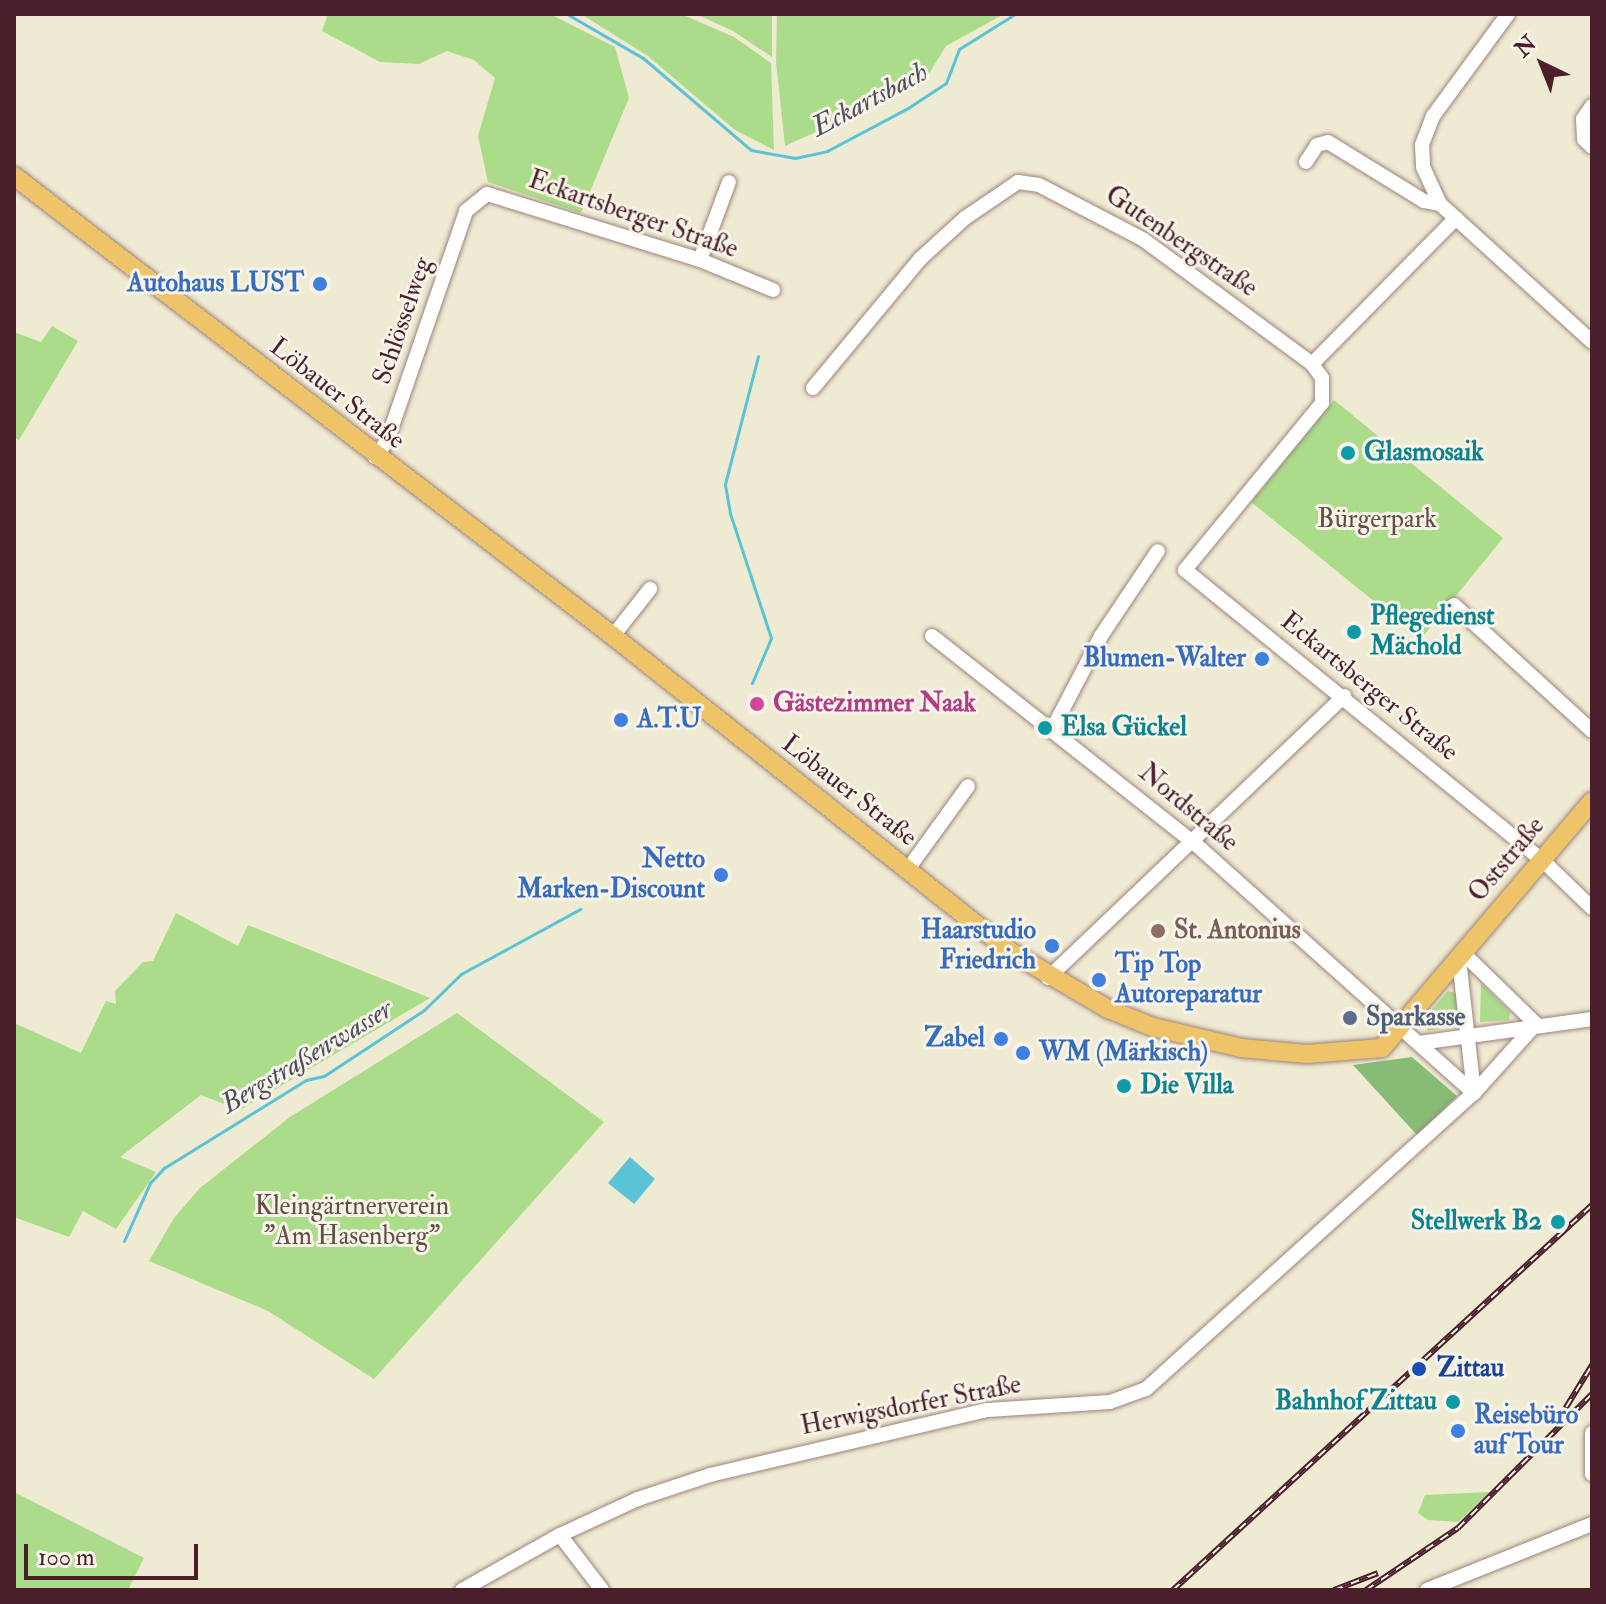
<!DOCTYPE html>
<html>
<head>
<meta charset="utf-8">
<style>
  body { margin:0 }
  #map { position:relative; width:1606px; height:1604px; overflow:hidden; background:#efead2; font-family:"IM FELL Double Pica",serif }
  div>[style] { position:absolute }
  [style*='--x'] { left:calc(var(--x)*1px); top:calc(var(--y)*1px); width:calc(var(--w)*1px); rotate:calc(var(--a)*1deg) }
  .green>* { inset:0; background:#aadc8a }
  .forest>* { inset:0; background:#87bc76 }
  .water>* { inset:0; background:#5bc3d7 }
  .stream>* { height:3px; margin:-1.5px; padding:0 1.5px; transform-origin:1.5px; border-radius:1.5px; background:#5bc3d7 }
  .roads { filter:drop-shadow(0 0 2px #9c847e) drop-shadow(0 0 2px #9c847e) }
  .minor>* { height:14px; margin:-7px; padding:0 7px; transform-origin:7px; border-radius:7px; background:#fff }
  .major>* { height:18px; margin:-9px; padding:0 9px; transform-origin:9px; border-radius:9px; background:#efc469 }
  .rail>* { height:6px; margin-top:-3px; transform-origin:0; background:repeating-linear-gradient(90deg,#f7f3e8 0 9px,#4a1f2b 0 18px); box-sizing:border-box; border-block:2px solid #4a1f2b }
  .dots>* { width:22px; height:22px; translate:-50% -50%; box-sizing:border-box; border:4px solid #f7f3e8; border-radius:50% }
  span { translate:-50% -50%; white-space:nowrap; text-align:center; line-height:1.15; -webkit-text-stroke:6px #f7f3e8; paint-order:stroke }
  .street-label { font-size:26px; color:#4a1f2b }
  .shop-label { font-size:26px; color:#366cbe; font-weight:700 }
  .right { translate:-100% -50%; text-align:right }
  .left { translate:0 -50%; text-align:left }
  .culture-label { font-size:26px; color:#0d838f; font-weight:700 }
  .park-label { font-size:26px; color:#624e43 }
  .hotel-label { font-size:26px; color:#b23c85; font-weight:700 }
  .education-label { font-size:26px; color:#785e54; font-weight:700 }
  .service-label { font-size:26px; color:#4e5e75; font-weight:700 }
  .transit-label { font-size:26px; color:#164399; font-weight:700 }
  .water-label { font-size:28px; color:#4f505f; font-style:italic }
  .frame { position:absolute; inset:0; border:16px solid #4a1f2b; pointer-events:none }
  .north { position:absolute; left:1502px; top:24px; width:80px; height:80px; -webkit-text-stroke:6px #f7f3e8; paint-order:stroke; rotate:317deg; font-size:22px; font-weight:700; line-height:32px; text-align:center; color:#4a1f2b }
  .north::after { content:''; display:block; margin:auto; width:28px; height:36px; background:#4a1f2b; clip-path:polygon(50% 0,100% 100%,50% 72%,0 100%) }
  .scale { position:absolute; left:24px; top:1544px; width:174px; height:36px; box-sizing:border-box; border:4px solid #4a1f2b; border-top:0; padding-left:10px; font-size:24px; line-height:28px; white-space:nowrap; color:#4a1f2b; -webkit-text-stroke:6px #f7f3e8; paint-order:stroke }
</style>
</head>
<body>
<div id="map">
  <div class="green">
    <i style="clip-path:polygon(328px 14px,550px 14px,615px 47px,629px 98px,581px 213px,488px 182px,478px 136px,495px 78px,474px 60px,447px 51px,419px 64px,380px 62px,322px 31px)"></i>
    <i style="clip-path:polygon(581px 14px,681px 14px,734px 37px,771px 63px,774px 150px,735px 130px,648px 56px)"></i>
    <i style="clip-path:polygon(696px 14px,772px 14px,772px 57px,733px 31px)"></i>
    <i style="clip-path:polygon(777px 14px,1004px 14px,946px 46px,923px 83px,785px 146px,776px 62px)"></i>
    <i style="clip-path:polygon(52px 326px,78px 341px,19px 440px,14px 437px,14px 332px,41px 342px)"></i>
    <i style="clip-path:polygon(1334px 400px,1503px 538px,1421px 639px,1251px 502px)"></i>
    <i style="clip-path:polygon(176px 913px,238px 946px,248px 925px,430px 998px,240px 1110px,201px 1095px,120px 1157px,156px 1172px,116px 1229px,83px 1211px,69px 1237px,14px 1217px,14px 1023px,81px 1053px,106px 1001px,116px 1004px,115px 991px,143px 962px,153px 961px)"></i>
    <i style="clip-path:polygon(1481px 983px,1510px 1012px,1509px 1020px,1480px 1022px)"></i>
    <i style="clip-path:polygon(1448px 991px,1456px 993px,1458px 1025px,1428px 1031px,1423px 1020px)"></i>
    <i style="clip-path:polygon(457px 1013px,604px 1122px,374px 1379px,268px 1311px,149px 1261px,174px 1218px,200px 1188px,290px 1117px)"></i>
    <i style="clip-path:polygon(14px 1492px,144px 1558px,128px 1590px,14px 1590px)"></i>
    <i style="clip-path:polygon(1490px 1492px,1458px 1522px,1428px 1520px,1418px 1513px,1425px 1495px)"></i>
  </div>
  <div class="forest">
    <i style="clip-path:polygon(1412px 1057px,1457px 1096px,1417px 1135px,1353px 1065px)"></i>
  </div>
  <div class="water">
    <i style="clip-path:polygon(630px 1157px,655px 1179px,634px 1204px,608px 1183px)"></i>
  </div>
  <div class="stream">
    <i style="--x:567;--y:14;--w:88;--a:30.1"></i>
    <i style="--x:643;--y:58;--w:142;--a:40.4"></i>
    <i style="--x:751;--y:150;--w:45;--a:10.3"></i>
    <i style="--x:795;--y:158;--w:33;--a:-12"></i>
    <i style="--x:827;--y:151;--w:92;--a:-28"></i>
    <i style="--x:908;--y:108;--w:45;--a:-33.3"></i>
    <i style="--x:946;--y:83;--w:36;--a:-69"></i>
    <i style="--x:959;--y:49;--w:66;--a:-32"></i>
    <i style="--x:752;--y:683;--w:49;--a:-67.1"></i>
    <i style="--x:771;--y:638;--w:132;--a:-108.2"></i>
    <i style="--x:730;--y:513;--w:29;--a:-100"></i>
    <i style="--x:725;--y:484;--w:132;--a:-75.5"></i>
    <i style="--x:124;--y:1241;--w:64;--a:-65.9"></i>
    <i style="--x:150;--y:1183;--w:21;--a:-47"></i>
    <i style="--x:164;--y:1168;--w:167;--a:-31.8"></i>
    <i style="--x:306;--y:1080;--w:18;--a:-13"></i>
    <i style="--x:324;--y:1076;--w:120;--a:-33.4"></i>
    <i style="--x:424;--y:1010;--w:52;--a:-44.2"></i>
    <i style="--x:461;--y:974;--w:136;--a:-28.6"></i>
  </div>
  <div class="roads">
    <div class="minor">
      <i style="--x:1508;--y:14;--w:127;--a:126.3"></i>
      <i style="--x:1433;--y:116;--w:31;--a:111"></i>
      <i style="--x:1422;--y:145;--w:22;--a:87"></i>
      <i style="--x:1423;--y:167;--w:41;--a:65.3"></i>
      <i style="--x:1440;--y:204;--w:205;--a:42.2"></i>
      <i style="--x:1592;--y:106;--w:16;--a:125"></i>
      <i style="--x:1583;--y:119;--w:20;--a:87"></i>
      <i style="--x:1584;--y:139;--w:11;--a:45"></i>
      <i style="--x:1306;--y:162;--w:20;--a:-57"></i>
      <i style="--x:1317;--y:145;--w:11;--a:-15"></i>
      <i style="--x:1328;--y:142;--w:113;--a:31.6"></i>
      <i style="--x:1424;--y:201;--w:16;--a:11"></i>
      <i style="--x:1456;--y:218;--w:205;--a:134.6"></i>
      <i style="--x:1312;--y:364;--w:17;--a:54"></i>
      <i style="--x:1322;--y:378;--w:25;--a:90"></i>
      <i style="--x:1322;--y:403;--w:216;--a:129.4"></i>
      <i style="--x:1185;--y:570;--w:457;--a:39.1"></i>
      <i style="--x:1540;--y:858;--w:72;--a:43.9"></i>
      <i style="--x:700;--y:260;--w:83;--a:-69.6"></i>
      <i style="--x:813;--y:388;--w:168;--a:-50.3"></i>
      <i style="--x:920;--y:259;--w:61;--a:-42.3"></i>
      <i style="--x:965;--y:218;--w:64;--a:-34.2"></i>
      <i style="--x:1018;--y:182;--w:21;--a:8"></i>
      <i style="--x:1039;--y:185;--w:119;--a:27.6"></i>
      <i style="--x:1144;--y:240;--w:209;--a:36.4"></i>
      <i style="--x:375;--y:457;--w:20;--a:-53"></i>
      <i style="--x:387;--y:441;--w:243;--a:-71"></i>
      <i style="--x:466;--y:211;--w:27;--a:-39"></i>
      <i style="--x:487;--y:194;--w:223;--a:17.2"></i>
      <i style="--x:700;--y:260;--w:79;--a:22.3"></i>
      <i style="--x:1454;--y:605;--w:187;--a:42.4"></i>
      <i style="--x:613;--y:636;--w:60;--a:-51.8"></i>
      <i style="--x:932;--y:636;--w:331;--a:38.3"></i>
      <i style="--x:1192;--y:841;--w:378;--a:41.8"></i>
      <i style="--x:1053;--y:728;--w:104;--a:-62.4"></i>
      <i style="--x:1101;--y:636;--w:102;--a:-56.2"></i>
      <i style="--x:908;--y:869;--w:102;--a:-54.1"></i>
      <i style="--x:1459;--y:959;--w:135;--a:83.6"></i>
      <i style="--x:1048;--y:978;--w:409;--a:-43.6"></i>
      <i style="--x:1419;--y:1043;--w:175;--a:-7.9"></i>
      <i style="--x:1592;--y:1433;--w:41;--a:90"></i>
      <i style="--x:560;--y:1535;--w:69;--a:52.6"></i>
      <i style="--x:462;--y:1590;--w:112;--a:-29.3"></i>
      <i style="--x:560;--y:1535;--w:86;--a:-24.8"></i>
      <i style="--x:638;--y:1499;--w:76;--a:-18.4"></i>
      <i style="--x:710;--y:1475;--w:285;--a:-13.2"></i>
      <i style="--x:988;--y:1410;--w:122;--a:-3.8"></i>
      <i style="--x:1110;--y:1402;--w:38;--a:-20"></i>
      <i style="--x:1146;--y:1389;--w:442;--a:-42.1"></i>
      <i style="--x:1474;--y:1093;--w:93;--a:-48.1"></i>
      <i style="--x:1536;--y:1024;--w:102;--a:-135.8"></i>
      <i style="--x:1427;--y:1590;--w:178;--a:-21.8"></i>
    </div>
    <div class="major">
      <i style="--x:14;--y:176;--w:755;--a:37.52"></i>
      <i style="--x:613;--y:636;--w:508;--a:38.45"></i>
      <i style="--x:1011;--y:952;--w:113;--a:30.4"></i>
      <i style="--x:1108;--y:1009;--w:48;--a:21.8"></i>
      <i style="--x:1153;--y:1027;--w:90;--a:13.4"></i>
      <i style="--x:1241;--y:1048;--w:66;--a:5.2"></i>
      <i style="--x:1307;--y:1054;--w:75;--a:-4.6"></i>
      <i style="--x:1382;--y:1048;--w:324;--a:-49.6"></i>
    </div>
  </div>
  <div class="rail">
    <i style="--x:1557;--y:1422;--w:67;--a:-58.4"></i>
    <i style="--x:1173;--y:1590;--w:569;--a:-42.58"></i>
    <i style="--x:1334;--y:1590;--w:47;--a:-21.1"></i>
    <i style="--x:1366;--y:1590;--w:111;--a:-34"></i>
    <i style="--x:1458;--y:1528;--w:190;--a:-45"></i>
  </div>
  <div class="dots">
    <i style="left:320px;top:284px;background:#3f7fe0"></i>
    <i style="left:1348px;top:453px;background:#0f9aa8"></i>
    <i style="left:1354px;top:632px;background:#0f9aa8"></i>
    <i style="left:1262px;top:659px;background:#3f7fe0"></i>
    <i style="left:757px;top:704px;background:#d1479c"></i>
    <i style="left:621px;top:720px;background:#3f7fe0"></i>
    <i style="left:1045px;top:728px;background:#0f9aa8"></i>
    <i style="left:721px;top:875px;background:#3f7fe0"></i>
    <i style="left:1158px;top:931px;background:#8d6e63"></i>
    <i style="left:1052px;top:946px;background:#3f7fe0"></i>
    <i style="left:1099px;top:980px;background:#3f7fe0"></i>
    <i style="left:1350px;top:1018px;background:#5c6f8a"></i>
    <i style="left:1001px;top:1039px;background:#3f7fe0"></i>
    <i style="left:1023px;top:1053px;background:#3f7fe0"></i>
    <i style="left:1124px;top:1086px;background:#0f9aa8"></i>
    <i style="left:1558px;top:1222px;background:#0f9aa8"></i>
    <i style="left:1419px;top:1369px;background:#1a4fb4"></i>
    <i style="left:1453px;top:1402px;background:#0f9aa8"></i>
    <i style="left:1458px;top:1431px;background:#3f7fe0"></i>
  </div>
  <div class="street-label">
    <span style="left:633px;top:215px;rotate:19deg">Eckartsberger Straße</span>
    <span style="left:1181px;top:242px;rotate:34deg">Gutenbergstraße</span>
    <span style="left:403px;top:321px;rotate:-71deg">Schlösselweg</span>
    <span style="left:337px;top:394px;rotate:38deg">Löbauer Straße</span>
    <span style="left:1369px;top:687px;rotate:39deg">Eckartsberger Straße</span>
    <span style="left:849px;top:791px;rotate:38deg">Löbauer Straße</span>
    <span style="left:1188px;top:808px;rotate:40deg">Nordstraße</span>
    <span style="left:1507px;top:860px;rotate:-50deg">Oststraße</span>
    <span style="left:911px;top:1406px;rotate:-11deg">Herwigsdorfer Straße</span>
  </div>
  <div class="shop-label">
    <span class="right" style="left:304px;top:284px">Autohaus LUST</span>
    <span class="right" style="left:1246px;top:659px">Blumen-Walter</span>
    <span class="left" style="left:637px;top:720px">A.T.U</span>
    <span class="right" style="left:705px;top:875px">Netto<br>Marken-Discount</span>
    <span class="right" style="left:1036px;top:946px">Haarstudio<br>Friedrich</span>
    <span class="left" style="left:1115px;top:980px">Tip Top<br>Autoreparatur</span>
    <span class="right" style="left:985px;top:1039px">Zabel</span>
    <span class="left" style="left:1039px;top:1053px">WM (Märkisch)</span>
    <span class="left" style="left:1474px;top:1431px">Reisebüro<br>auf Tour</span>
  </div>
  <div class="culture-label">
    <span class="left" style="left:1364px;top:453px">Glasmosaik</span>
    <span class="left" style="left:1370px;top:632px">Pflegedienst<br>Mächold</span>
    <span class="left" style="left:1061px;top:728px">Elsa Gückel</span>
    <span class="left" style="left:1140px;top:1086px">Die Villa</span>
    <span class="right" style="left:1542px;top:1222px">Stellwerk B2</span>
    <span class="right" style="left:1437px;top:1402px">Bahnhof Zittau</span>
  </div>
  <div class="park-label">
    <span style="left:1377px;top:520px">Bürgerpark</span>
    <span style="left:352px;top:1222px">Kleingärtnerverein<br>"Am Hasenberg"</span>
  </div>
  <div class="hotel-label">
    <span class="left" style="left:773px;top:704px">Gästezimmer Naak</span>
  </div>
  <div class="education-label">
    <span class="left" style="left:1174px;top:931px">St. Antonius</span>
  </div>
  <div class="service-label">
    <span class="left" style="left:1366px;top:1018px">Sparkasse</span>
  </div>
  <div class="transit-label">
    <span class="left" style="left:1437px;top:1369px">Zittau</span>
  </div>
  <div class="water-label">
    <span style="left:870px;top:100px;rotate:-28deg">Eckartsbach</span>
    <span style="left:307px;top:1057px;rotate:-31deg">Bergstraßenwasser</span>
  </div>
  <div class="frame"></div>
  <div class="north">N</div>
  <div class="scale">100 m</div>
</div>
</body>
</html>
